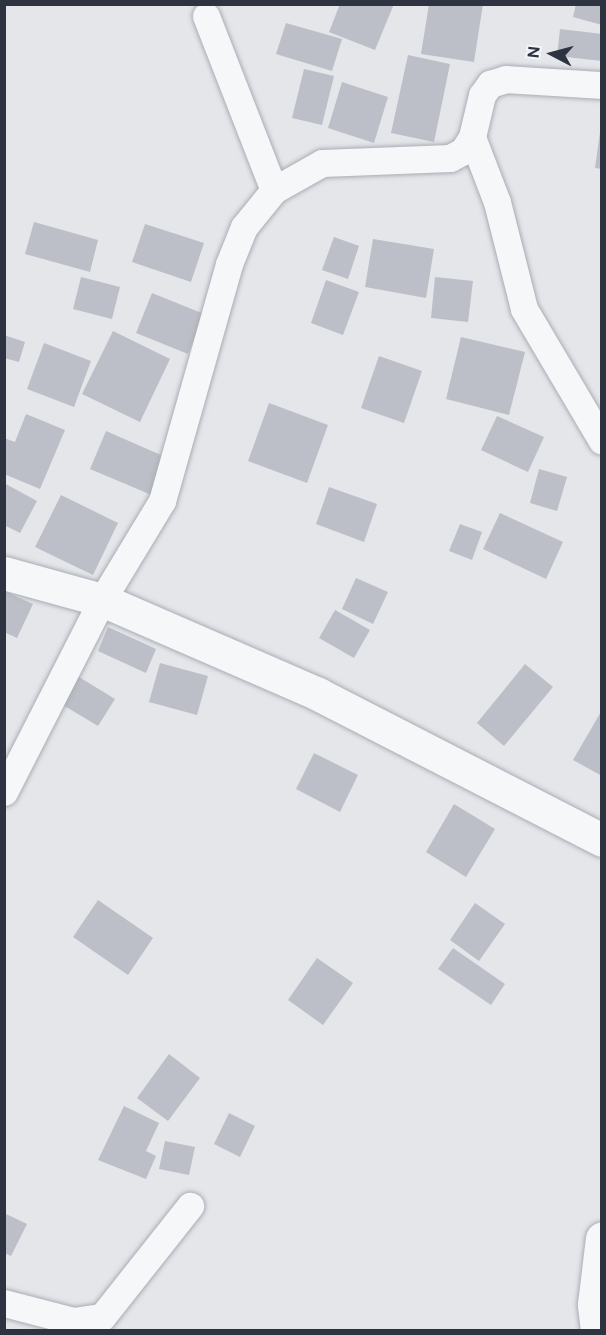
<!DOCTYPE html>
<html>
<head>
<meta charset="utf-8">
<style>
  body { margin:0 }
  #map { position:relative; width:606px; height:1335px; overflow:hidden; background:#e4e6ea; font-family:"DM Sans",sans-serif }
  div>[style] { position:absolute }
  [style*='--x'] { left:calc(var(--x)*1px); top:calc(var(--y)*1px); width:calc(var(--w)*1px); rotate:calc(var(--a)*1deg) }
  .building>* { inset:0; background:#bcbfc7 }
  .roads { filter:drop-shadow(0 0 2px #a9adb4) drop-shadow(0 0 2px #a9adb4) }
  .minor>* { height:27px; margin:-13.5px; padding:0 13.5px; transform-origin:13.5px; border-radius:13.5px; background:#f6f7f9 }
  .tertiary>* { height:33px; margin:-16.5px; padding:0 16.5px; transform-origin:16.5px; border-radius:16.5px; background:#f6f7f9 }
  span { translate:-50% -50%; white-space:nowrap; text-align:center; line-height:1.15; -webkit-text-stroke:5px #f4f5f8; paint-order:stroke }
  .frame { position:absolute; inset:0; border:6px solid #2d3341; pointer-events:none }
  .north { position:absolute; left:522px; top:24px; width:60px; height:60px; -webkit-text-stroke:4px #f4f5f8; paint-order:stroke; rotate:276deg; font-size:16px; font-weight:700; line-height:24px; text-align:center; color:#2d3341 }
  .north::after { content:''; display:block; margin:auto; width:21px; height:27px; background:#2d3341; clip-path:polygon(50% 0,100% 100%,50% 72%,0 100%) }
</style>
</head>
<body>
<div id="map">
  <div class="building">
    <i style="clip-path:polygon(340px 4px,394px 4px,375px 50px,329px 32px)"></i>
    <i style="clip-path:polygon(429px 4px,483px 4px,474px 62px,421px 54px)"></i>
    <i style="clip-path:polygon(576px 4px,602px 4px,602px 25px,573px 17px)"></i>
    <i style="clip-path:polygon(286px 23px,342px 39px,332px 71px,276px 54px)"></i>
    <i style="clip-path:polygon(560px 29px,602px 34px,602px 61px,557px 56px)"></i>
    <i style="clip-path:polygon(408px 55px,450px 64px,434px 142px,391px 133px)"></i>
    <i style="clip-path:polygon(304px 69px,334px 76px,322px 125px,292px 118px)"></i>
    <i style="clip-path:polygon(342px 82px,388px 97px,374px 143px,328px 128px)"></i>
    <i style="clip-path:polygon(600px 132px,602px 132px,602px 169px,595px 168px)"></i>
    <i style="clip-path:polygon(34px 222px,98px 240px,90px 272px,25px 254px)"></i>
    <i style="clip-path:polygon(145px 224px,204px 243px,191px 282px,132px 262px)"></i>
    <i style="clip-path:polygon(334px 237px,359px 246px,348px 279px,322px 270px)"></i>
    <i style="clip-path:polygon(373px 239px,434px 249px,426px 298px,365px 287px)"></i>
    <i style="clip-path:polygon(81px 277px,120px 287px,112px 319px,73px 309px)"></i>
    <i style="clip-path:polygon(435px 277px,473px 281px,468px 322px,431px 318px)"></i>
    <i style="clip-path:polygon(326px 280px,359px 292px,343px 335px,311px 323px)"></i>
    <i style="clip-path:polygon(152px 293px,204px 314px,188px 354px,136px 333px)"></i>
    <i style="clip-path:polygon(113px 331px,170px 359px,140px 422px,82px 394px)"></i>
    <i style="clip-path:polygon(4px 335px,25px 342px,19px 362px,4px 358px)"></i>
    <i style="clip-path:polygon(461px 337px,525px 352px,509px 415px,446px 399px)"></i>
    <i style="clip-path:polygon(44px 343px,91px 361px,74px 407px,27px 389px)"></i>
    <i style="clip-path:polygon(379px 356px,422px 371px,404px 423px,361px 408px)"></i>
    <i style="clip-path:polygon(269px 403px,328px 425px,307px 483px,248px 461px)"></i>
    <i style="clip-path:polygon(26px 414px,65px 430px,40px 489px,4px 474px,4px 438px,15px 442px)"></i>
    <i style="clip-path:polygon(497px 416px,544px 437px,528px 472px,481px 450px)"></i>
    <i style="clip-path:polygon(106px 431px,170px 459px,154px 496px,90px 469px)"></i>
    <i style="clip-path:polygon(539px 469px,567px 477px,557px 511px,530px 503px)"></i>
    <i style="clip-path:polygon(4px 483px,37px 501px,20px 533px,4px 525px)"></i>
    <i style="clip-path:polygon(329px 487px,377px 504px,364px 542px,316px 524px)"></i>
    <i style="clip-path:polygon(61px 495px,118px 523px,93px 575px,35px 547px)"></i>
    <i style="clip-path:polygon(500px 513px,563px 542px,546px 579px,483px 549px)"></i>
    <i style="clip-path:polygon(460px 524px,482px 532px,472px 560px,449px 551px)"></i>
    <i style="clip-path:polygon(356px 578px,388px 592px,373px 624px,342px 609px)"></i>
    <i style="clip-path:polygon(4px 591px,33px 604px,17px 638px,4px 632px)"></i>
    <i style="clip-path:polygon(335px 610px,370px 630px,354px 658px,319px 638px)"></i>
    <i style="clip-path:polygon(108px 627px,156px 649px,146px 673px,98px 651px)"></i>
    <i style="clip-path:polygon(160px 663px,208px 676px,197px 715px,149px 702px)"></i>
    <i style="clip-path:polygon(525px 664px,553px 687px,504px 746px,477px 723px)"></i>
    <i style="clip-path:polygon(79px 677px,115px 699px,98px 726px,63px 705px)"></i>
    <i style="clip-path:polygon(602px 710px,602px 776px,573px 760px)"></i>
    <i style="clip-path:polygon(314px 753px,358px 775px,340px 812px,296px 789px)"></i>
    <i style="clip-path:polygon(454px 804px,495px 829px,466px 877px,426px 852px)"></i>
    <i style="clip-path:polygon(98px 900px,153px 938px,128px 975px,73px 937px)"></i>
    <i style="clip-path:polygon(475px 903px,505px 924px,479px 961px,450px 940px)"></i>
    <i style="clip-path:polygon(453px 948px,505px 984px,491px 1005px,438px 969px)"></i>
    <i style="clip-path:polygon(317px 958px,353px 983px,323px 1025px,288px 1000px)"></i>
    <i style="clip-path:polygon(169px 1054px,200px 1078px,168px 1121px,137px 1098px)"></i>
    <i style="clip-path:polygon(124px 1106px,159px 1123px,146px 1151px,156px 1156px,146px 1179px,98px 1160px)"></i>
    <i style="clip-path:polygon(229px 1113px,255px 1126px,240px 1157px,214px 1144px)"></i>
    <i style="clip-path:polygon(165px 1141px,195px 1147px,189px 1175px,159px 1169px)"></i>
    <i style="clip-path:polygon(4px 1213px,27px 1224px,11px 1256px,4px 1253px)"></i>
  </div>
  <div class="roads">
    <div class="minor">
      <i style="--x:206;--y:16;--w:187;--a:68.7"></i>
      <i style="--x:472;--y:137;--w:70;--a:69"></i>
      <i style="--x:497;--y:202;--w:110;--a:75.8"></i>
      <i style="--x:524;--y:309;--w:153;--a:59.4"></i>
      <i style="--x:4;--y:792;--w:216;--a:-63"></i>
      <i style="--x:102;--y:600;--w:116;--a:-58.8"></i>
      <i style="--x:162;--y:501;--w:246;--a:-74.2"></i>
      <i style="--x:229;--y:264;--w:40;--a:-68"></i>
      <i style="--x:244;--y:227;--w:48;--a:-51"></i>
      <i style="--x:274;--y:190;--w:55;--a:-29.4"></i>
      <i style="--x:322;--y:163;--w:128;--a:-2.2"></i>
      <i style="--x:450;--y:158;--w:15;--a:-28"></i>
      <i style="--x:463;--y:151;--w:17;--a:-57"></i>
      <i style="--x:472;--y:137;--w:43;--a:-76.6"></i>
      <i style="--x:482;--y:95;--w:14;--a:-54"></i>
      <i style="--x:490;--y:84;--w:17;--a:-17"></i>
      <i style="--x:506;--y:79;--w:96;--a:3.6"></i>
      <i style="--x:4;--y:1303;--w:71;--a:14.6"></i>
      <i style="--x:73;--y:1321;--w:29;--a:-8"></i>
      <i style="--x:102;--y:1317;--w:142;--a:-51.6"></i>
    </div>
    <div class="tertiary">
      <i style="--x:4;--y:573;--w:102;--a:15.4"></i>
      <i style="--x:102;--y:600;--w:236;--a:23.5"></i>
      <i style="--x:318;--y:694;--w:319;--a:27.2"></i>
      <i style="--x:597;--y:1330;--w:26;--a:-97"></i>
      <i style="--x:594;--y:1304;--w:66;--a:-83.1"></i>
    </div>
  </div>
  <div class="frame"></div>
  <div class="north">N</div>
</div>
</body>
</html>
